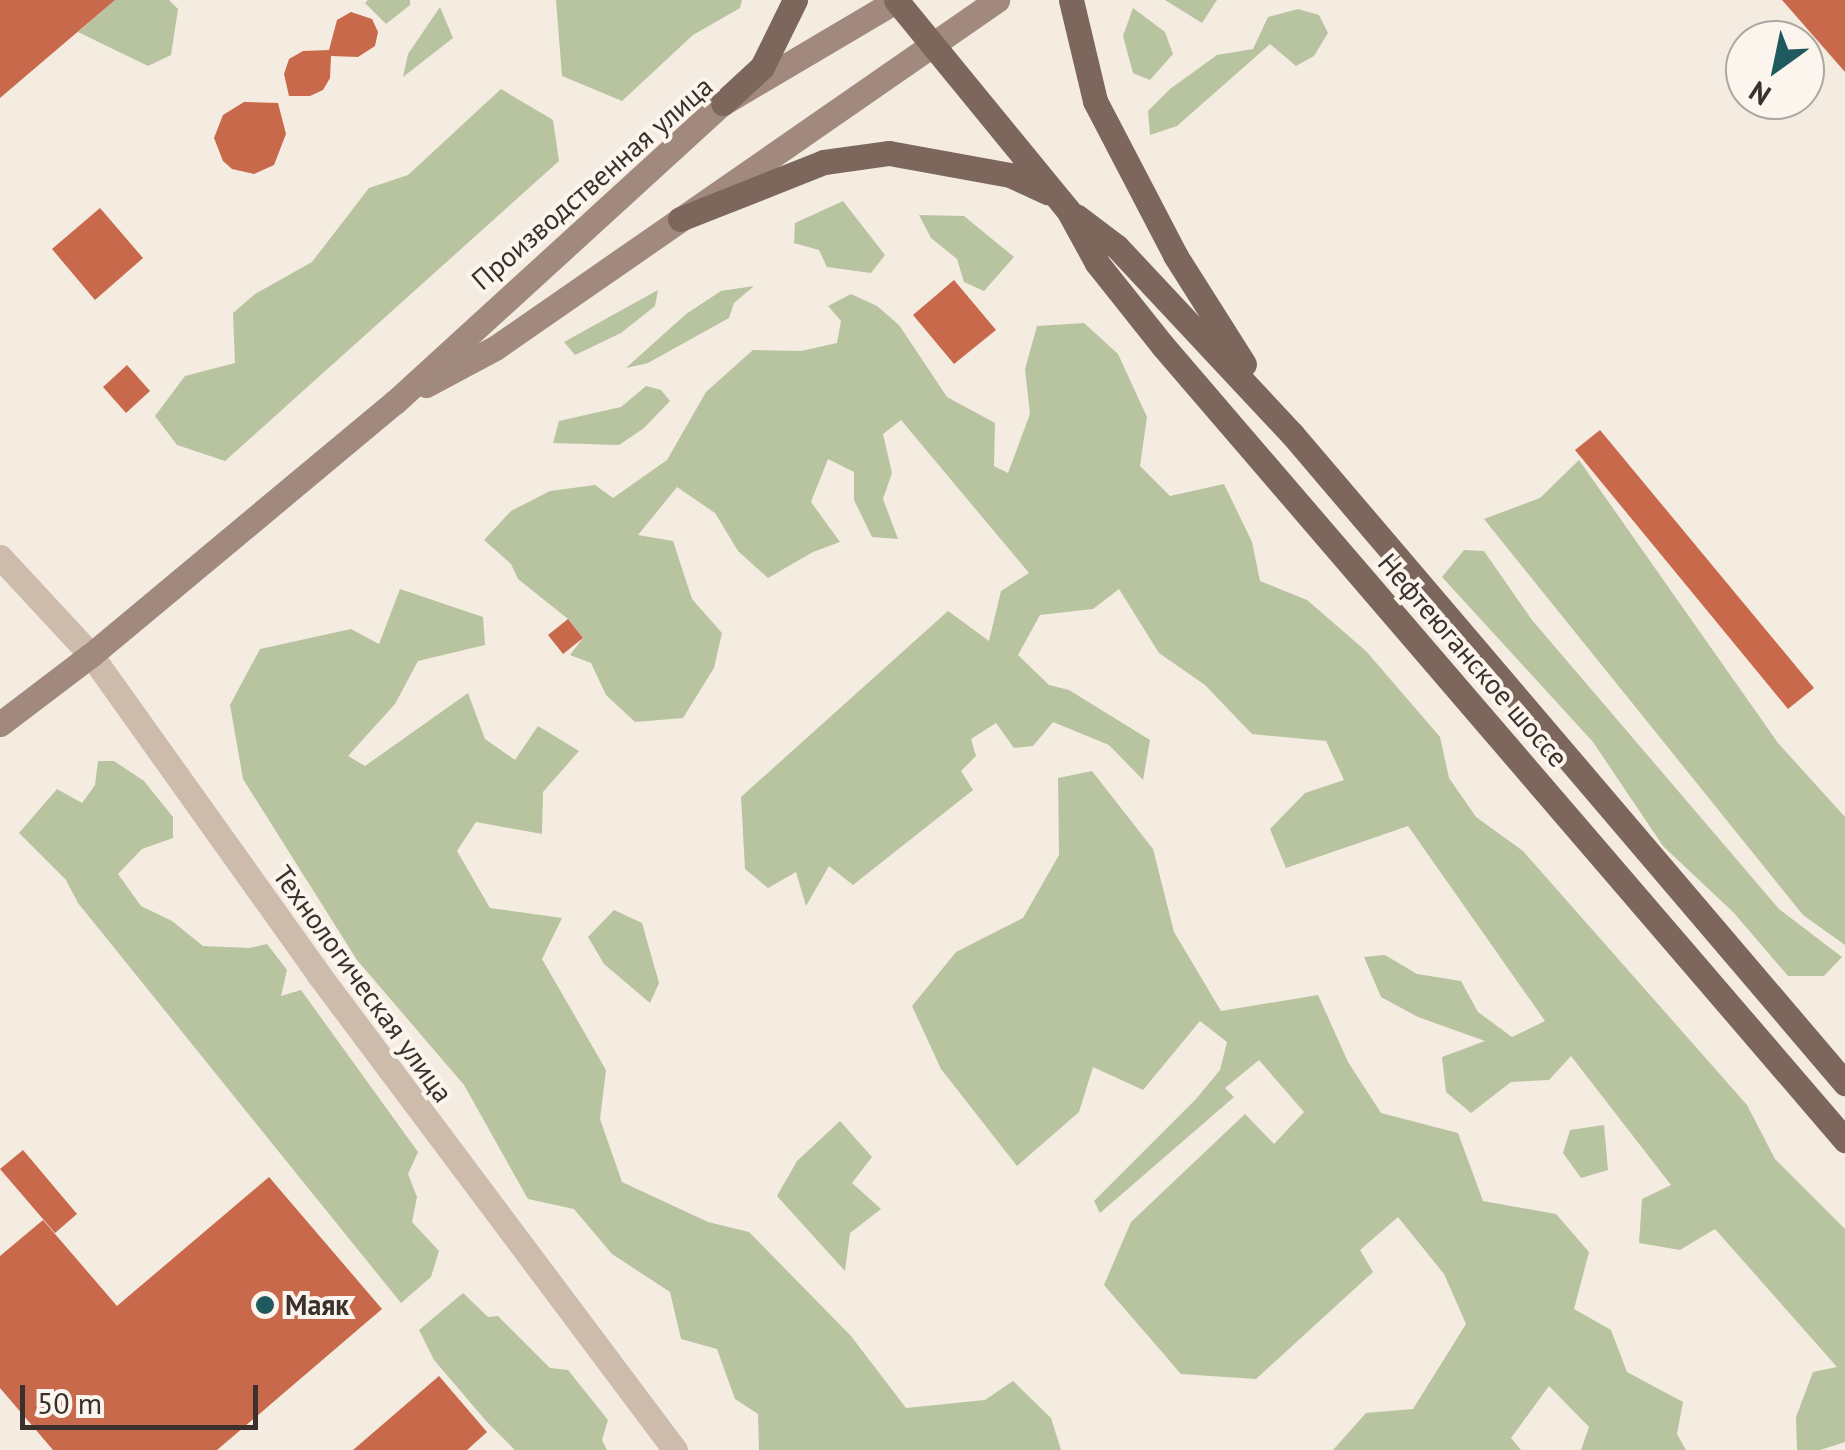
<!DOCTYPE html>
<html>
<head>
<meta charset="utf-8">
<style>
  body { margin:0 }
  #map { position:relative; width:1845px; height:1450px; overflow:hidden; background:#f4ebe1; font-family:"PT Sans",sans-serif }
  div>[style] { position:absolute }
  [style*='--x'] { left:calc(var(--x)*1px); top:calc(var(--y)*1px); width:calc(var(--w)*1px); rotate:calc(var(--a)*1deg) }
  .green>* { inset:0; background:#b8c4a0 }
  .building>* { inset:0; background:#c8694b }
  .street>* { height:25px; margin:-12.5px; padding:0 12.5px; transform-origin:12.5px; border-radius:12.5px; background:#cdbbac }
  .secondary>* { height:25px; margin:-12.5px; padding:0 12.5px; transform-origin:12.5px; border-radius:12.5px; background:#a18a7d }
  .primary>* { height:25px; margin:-12.5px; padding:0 12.5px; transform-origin:12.5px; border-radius:12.5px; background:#7d675c }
  .dots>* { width:28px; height:28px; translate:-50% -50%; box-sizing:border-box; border:5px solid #fbf5ee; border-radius:50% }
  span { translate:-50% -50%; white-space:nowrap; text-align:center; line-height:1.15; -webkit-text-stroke:8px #fbf5ee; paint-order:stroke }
  .street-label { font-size:28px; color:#3b302b }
  .poi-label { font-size:28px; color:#3b302b; font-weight:700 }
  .left { translate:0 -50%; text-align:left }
  .north { position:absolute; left:1725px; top:20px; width:100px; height:100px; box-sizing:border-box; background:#fbf5ee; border:2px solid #aea6a0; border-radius:50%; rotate:213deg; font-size:28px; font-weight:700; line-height:40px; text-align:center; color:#3b302b }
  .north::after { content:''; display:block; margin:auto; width:35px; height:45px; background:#1f5a5e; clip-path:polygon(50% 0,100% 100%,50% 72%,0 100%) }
  .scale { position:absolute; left:20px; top:1385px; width:238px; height:45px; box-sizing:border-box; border:5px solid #3b302b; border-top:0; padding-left:12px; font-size:30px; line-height:35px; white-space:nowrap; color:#3b302b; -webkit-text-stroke:8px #fbf5ee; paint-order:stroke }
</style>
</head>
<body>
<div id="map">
  <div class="green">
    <i style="clip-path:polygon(115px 0,169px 0,178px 9px,171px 55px,148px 66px,78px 32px)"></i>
    <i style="clip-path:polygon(368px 0,410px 0,410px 5px,386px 24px,365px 3px)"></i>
    <i style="clip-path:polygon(556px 0,742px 0,740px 8px,693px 35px,622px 101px,562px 76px)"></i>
    <i style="clip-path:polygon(1165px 0,1217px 0,1202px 23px)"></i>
    <i style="clip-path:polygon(440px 7px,453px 38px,403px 77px,408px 54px)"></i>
    <i style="clip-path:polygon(1133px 8px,1165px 32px,1173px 54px,1150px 80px,1133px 73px,1123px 36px)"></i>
    <i style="clip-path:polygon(1298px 9px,1319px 15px,1328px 33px,1314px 56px,1296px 66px,1270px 44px,1177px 126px,1150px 135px,1148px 111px,1170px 89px,1217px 55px,1253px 49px,1268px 17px)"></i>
    <i style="clip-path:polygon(501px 89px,553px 120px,559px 161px,225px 461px,177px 445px,155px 416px,185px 376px,235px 363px,233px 313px,255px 294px,312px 262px,369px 188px,408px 175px)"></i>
    <i style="clip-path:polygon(843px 201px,885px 255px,871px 273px,827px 267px,819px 250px,794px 243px,795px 223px)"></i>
    <i style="clip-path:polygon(919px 215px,964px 216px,1014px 257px,984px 291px,964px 282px,957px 259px,931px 238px)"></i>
    <i style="clip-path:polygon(754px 286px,734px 303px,729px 318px,648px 363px,626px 368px,686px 314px,721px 291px)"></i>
    <i style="clip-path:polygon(658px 290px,655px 306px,621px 333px,575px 355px,564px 342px)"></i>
    <i style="clip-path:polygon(851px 294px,877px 306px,899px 325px,947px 397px,995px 423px,994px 466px,1008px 473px,1030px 414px,1025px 369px,1037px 326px,1084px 323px,1118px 354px,1147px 417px,1140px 466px,1170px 496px,1224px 484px,1252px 542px,1260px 581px,1307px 600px,1366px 651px,1440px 737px,1449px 778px,1476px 817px,1523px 851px,1747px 1105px,1775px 1159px,1845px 1229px,1845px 1442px,1820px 1450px,1797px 1450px,1796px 1417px,1813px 1372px,1837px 1367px,1715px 1229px,1680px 1250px,1639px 1243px,1642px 1199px,1671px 1185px,1571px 1056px,1549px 1080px,1511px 1082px,1471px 1113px,1446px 1092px,1442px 1057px,1485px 1041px,1418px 1017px,1381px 997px,1364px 957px,1385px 955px,1417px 974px,1461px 981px,1478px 1012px,1512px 1037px,1545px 1021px,1408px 826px,1286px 868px,1270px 829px,1305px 793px,1344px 780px,1326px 741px,1252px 734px,1205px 685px,1159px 653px,1119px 589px,1093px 609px,1040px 615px,1018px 655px,1049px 685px,1069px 690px,1150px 740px,1143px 780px,1109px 745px,1053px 722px,1033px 746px,1014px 748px,996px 723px,971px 739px,976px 756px,961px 771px,973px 790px,853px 885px,829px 866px,806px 906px,796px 872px,768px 888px,745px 869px,741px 797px,948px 611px,989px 641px,1001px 591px,1029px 573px,901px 420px,883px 434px,892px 473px,883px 499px,898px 539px,872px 537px,854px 500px,854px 472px,828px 459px,811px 502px,840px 542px,813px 552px,768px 578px,738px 551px,715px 513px,677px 487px,638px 535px,673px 541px,692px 599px,722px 633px,714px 668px,683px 718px,635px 722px,606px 695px,591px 663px,570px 655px,583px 638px,568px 619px,518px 579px,511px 564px,484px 540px,511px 511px,550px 491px,595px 485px,613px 498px,667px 460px,706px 392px,753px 350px,801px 351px,837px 343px,841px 321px,828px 306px)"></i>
    <i style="clip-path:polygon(646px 386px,661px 390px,670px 401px,644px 428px,619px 445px,553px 443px,559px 421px,621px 407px)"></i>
    <i style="clip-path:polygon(1579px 460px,1778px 743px,1845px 817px,1845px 945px,1803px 915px,1484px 519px,1540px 498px)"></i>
    <i style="clip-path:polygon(1464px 550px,1484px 551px,1532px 620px,1779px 909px,1842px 957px,1824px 976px,1788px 976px,1734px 913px,1663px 846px,1593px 742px,1442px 577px)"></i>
    <i style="clip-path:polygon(400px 589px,483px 617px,485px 645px,418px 661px,395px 704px,348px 756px,365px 766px,468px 693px,485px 739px,515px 760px,538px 726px,579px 751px,543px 792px,542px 834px,476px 822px,457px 851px,490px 908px,562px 918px,542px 959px,606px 1070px,600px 1119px,622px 1182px,708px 1222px,749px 1232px,851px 1336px,906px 1408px,985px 1400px,1013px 1381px,1051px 1418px,1061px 1450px,759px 1450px,758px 1414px,735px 1399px,717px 1349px,681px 1339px,670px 1292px,612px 1254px,574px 1209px,528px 1199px,464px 1085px,357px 960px,243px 779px,230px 705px,260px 649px,351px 629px,379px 644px)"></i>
    <i style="clip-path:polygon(98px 761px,114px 761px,144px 781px,173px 817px,173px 838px,142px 849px,118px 874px,141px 906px,172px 921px,203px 946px,249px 948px,267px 944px,287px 970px,281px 996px,301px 990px,418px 1152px,408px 1174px,417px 1197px,412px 1222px,439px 1251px,431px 1277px,401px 1303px,78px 903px,66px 880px,19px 833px,57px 789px,82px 803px,95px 785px)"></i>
    <i style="clip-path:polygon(1092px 771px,1153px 849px,1174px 932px,1221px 1011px,1318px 995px,1348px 1062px,1381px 1113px,1458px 1133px,1483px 1201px,1556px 1214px,1589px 1252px,1574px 1309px,1611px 1330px,1627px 1372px,1683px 1402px,1677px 1434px,1686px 1450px,1581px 1450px,1589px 1427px,1549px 1386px,1511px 1438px,1521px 1450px,1333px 1450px,1366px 1413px,1413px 1409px,1466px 1324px,1444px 1274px,1398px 1217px,1360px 1250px,1373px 1272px,1256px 1379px,1181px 1374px,1104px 1285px,1131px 1222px,1245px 1114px,1274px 1144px,1304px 1112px,1259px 1060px,1225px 1088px,1234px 1097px,1100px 1213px,1094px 1201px,1196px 1099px,1220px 1070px,1227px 1042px,1200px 1021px,1143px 1090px,1093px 1067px,1079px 1112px,1017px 1166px,941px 1069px,912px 1006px,956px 952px,1023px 918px,1059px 855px,1058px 778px)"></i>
    <i style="clip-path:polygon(614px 910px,642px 923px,659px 983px,650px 1003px,604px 964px,588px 937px)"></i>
    <i style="clip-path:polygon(840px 1121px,872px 1157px,852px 1183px,881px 1209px,850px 1233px,845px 1271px,777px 1196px,797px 1161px)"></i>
    <i style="clip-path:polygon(1604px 1125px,1608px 1170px,1581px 1178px,1563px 1153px,1570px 1130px)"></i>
    <i style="clip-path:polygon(463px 1293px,488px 1317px,498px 1316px,550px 1368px,568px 1370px,608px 1420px,602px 1440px,607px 1450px,515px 1450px,487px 1422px,434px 1360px,419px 1330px)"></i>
  </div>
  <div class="building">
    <i style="clip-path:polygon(0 0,115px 0,0 98px)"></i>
    <i style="clip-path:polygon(1782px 0,1845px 0,1845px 72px)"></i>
    <i style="clip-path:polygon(351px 12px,372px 19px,378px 32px,375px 46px,358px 57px,331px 56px,330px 78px,323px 90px,310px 96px,289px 96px,284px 74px,289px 59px,303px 51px,329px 50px,337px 20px)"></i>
    <i style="clip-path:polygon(244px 102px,278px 103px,286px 134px,274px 165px,254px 174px,232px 169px,223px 161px,214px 138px,223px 115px)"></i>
    <i style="clip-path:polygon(100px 208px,143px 258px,95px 300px,52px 249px)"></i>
    <i style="clip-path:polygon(954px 280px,996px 330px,954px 364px,913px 315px)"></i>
    <i style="clip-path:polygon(127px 365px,150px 391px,126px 413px,103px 387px)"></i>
    <i style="clip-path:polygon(1600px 430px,1814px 688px,1788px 709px,1575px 450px)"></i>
    <i style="clip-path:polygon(568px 619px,583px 638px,563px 654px,548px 635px)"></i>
    <i style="clip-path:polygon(23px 1150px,77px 1214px,55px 1233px,0 1169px)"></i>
    <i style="clip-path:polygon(269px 1177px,382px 1309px,217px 1450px,53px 1450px,0 1388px,0 1256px,43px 1220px,117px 1306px)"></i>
    <i style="clip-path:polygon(439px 1376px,487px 1432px,467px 1450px,353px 1450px)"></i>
  </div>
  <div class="street">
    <i style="--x:0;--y:557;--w:134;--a:47.1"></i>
    <i style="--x:91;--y:655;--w:393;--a:54.5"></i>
    <i style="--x:319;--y:975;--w:594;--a:53.15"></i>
  </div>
  <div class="secondary">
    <i style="--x:426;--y:385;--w:78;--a:-28.2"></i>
    <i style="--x:495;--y:348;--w:611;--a:-34.73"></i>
    <i style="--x:0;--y:724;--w:114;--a:-37.2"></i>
    <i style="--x:91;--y:655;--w:396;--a:-39.8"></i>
    <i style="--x:395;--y:402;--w:444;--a:-42.4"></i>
    <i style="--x:723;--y:103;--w:202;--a:-30.6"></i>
  </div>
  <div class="primary">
    <i style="--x:896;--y:0;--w:271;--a:50.7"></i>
    <i style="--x:1068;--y:210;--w:60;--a:61.3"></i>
    <i style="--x:1097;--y:263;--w:106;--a:51.5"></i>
    <i style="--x:1163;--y:346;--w:1047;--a:49.34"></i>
    <i style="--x:1071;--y:0;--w:104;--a:76.6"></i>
    <i style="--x:1095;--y:101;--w:174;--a:62.5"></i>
    <i style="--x:1175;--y:255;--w:129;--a:57.7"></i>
    <i style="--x:723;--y:103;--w:53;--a:-42.7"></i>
    <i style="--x:762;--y:67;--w:75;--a:-63.8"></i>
    <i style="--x:1076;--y:216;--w:51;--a:37.1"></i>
    <i style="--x:1117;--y:247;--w:256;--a:46.9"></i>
    <i style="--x:1292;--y:434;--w:853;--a:49.57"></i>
    <i style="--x:680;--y:219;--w:155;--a:-21.6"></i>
    <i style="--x:824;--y:162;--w:66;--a:-7.9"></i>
    <i style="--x:889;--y:153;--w:123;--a:10.3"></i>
    <i style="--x:1010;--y:175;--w:41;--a:24.7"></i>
  </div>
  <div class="dots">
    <i style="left:265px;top:1305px;background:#1f5a5e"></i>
  </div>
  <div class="street-label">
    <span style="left:592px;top:183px;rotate:-41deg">Производственная улица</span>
    <span style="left:1473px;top:660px;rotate:49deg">Нефтеюганское шоссе</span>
    <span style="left:363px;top:984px;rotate:54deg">Технологическая улица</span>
  </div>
  <div class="poi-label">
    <span class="left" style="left:285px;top:1305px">Маяк</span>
  </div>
  <div class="north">N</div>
  <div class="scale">50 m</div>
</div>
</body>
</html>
